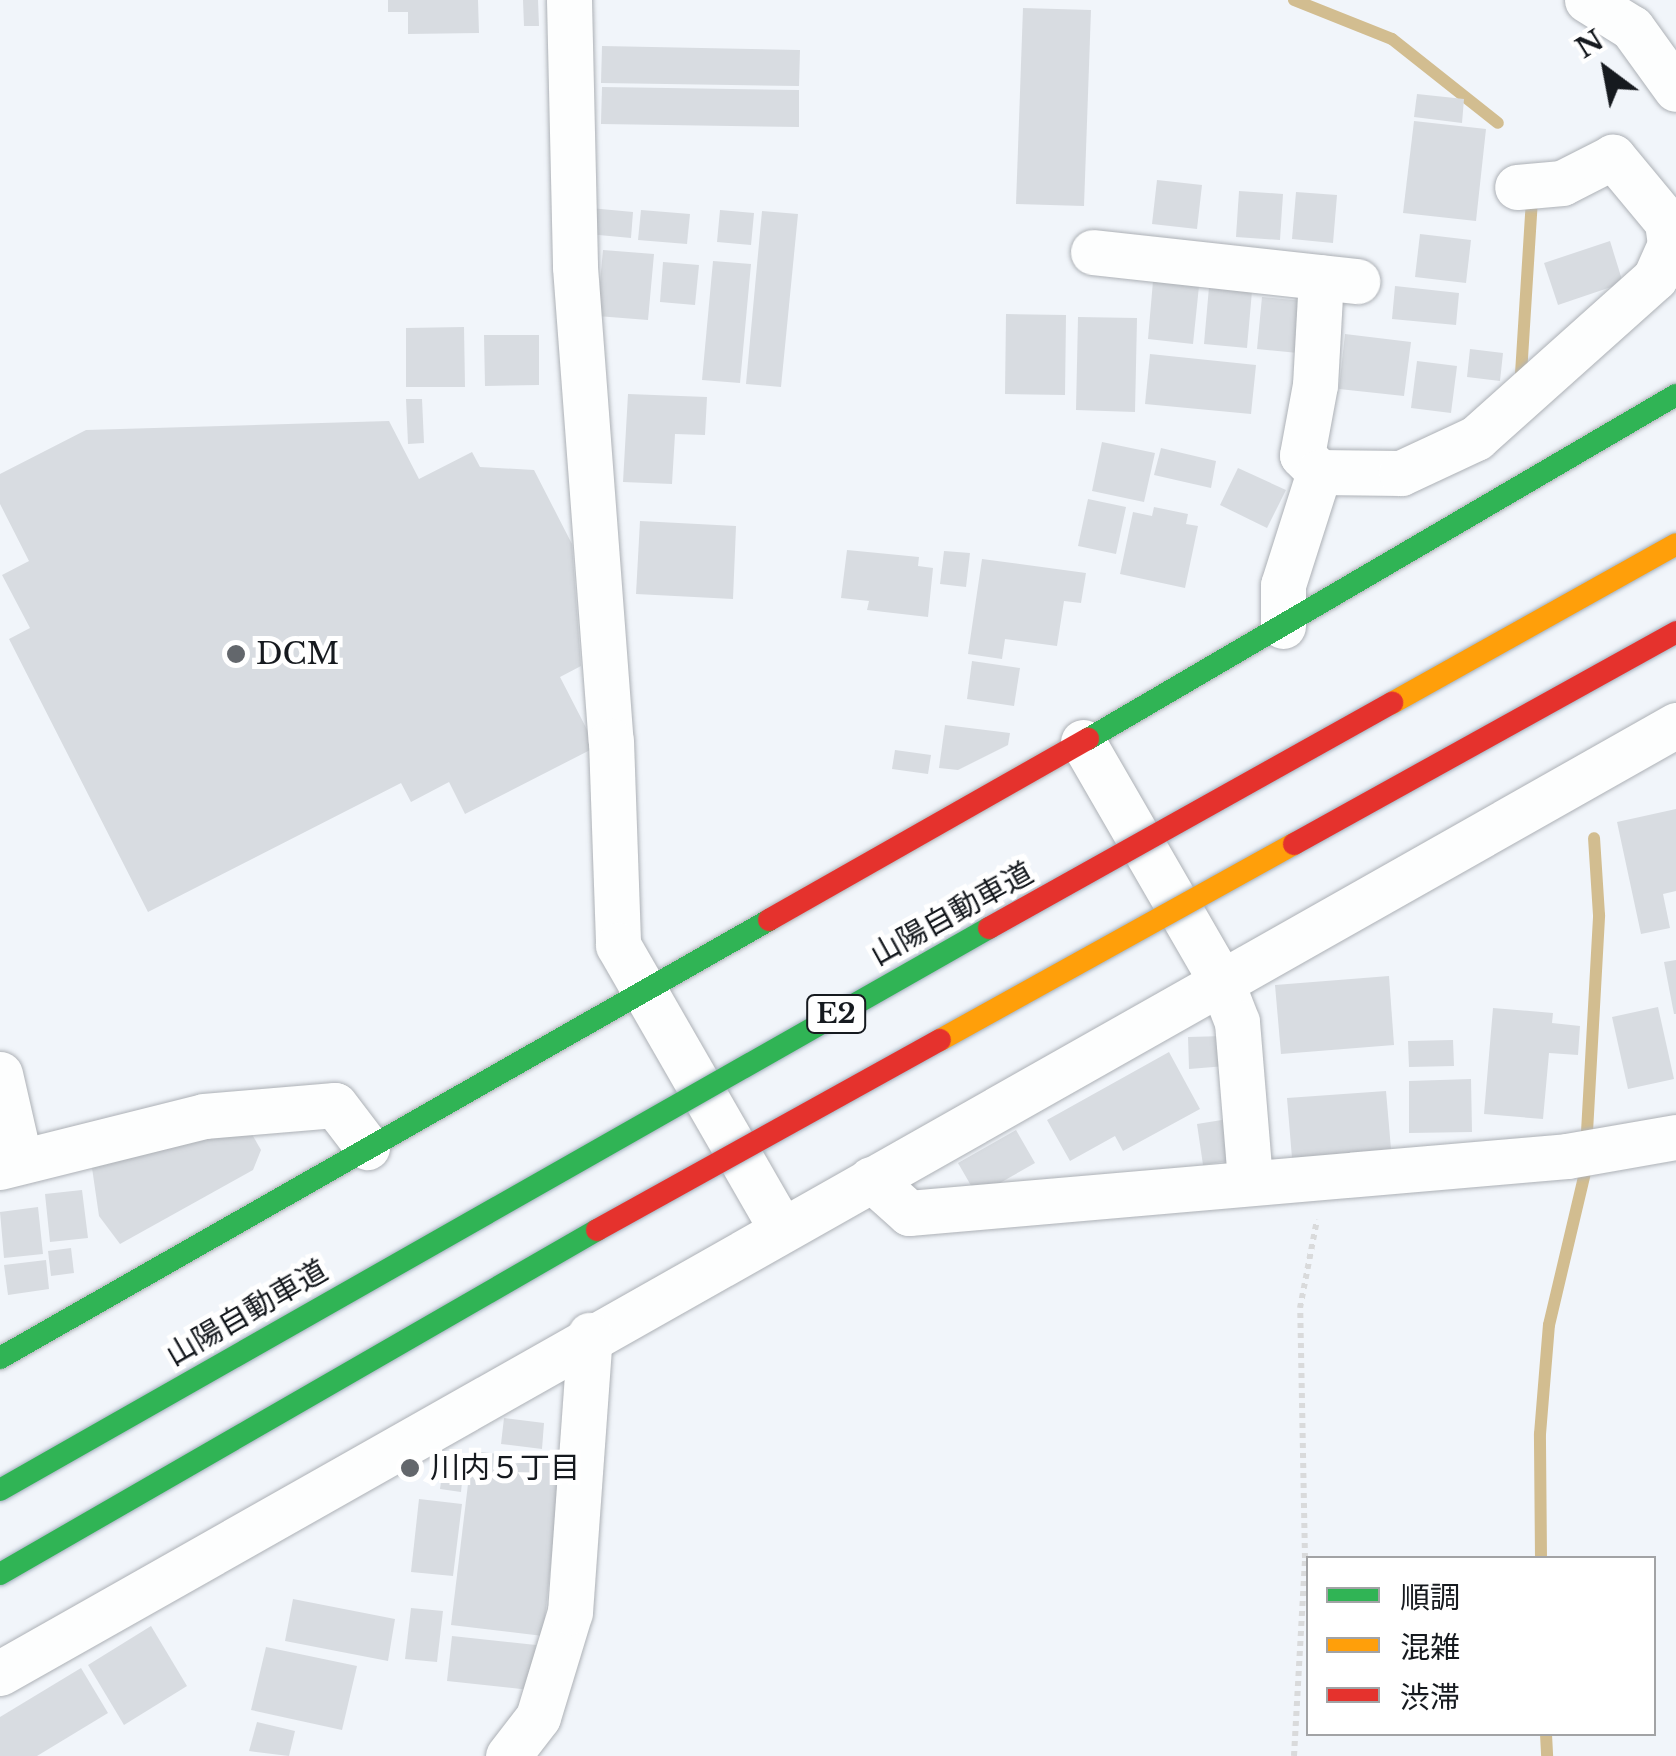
<!DOCTYPE html>
<html>
<head>
<meta charset="utf-8">
<style>
  body { margin:0 }
  #map { position:relative; width:1676px; height:1756px; overflow:hidden; background:#f1f5fa; font-family:"Libre Baskerville","Noto Sans JP",serif }
  div>[style] { position:absolute }
  [style*='--x'] { left:calc(var(--x)*1px); top:calc(var(--y)*1px); width:calc(var(--w)*1px); rotate:calc(var(--a)*1deg) }
  .stream>* { height:12px; margin:-6px; padding:0 6px; transform-origin:6px; border-radius:6px; background:#d2bd90 }
  .building>* { inset:0; background:#d8dce1 }
  .path>* { height:6px; margin-top:-3px; transform-origin:0; background:repeating-linear-gradient(90deg,#d9dadb 0 5px,transparent 0 10px) }
  .roads { filter:drop-shadow(0 0 2px #adb1b6) drop-shadow(0 0 2px #adb1b6) }
  .street>* { height:45px; margin:-22.5px; padding:0 22.5px; transform-origin:22.5px; border-radius:22.5px; background:#fdfefe }
  .fast>* { height:22px; margin:-11px; padding:0 11px; transform-origin:11px; border-radius:11px; background:#30b455 }
  .jam>* { height:22px; margin:-11px; padding:0 11px; transform-origin:11px; border-radius:11px; background:#e5322d }
  .bridges { filter:drop-shadow(0 0 2px #a1aebb) drop-shadow(0 0 2px #a1aebb) }
  .fast-bridge>* { height:22px; margin:-11px; padding:0 11px; transform-origin:11px; border-radius:11px; background:#30b455 }
  .slow-bridge>* { height:22px; margin:-11px; padding:0 11px; transform-origin:11px; border-radius:11px; background:#ff9f0a }
  .jam-bridge>* { height:22px; margin:-11px; padding:0 11px; transform-origin:11px; border-radius:11px; background:#e5322d }
  .dots>* { width:28px; height:28px; translate:-50% -50%; box-sizing:border-box; border:5px solid #fff; border-radius:50% }
  span { translate:-50% -50%; white-space:nowrap; text-align:center; line-height:1.15; -webkit-text-stroke:10px #fff; paint-order:stroke }
  .shield-label span { padding:2px 8px; background:#fff; border:2px solid; border-radius:8px; -webkit-text-stroke-width:0 }
  .shield-label { font-size:28px; color:#161a1f; font-weight:700 }
  .poi-label { font-size:30px; color:#161a1f }
  .left { translate:0 -50%; text-align:left }
  .street-label { font-size:30px; color:#161a1f }
  .legend { position:absolute; left:1306px; top:1556px; width:350px; height:180px; box-sizing:border-box; background:#fff; border:2px solid #a2a3a5; margin:0; padding:12px 18px; list-style:none; font-size:30px; color:#161a1f }
  .legend li { display:flex; align-items:center; gap:20px; height:50px }
  .legend b { width:50px; border:2px solid #a2a3a5 }
  .north { position:absolute; left:1556px; top:20px; width:100px; height:100px; -webkit-text-stroke:8px #fff; paint-order:stroke; rotate:328deg; font-size:28px; font-weight:700; line-height:40px; text-align:center; color:#161a1f }
  .north::after { content:''; display:block; margin:auto; width:35px; height:45px; background:#161a1f; clip-path:polygon(50% 0,100% 100%,50% 72%,0 100%) }
</style>
</head>
<body>
<div id="map">
  <div class="stream">
    <i style="--x:1294;--y:0;--w:105;--a:21.7"></i>
    <i style="--x:1392;--y:39;--w:135;--a:38.4"></i>
    <i style="--x:1521;--y:374;--w:176;--a:-86.4"></i>
    <i style="--x:1587;--y:1132;--w:217;--a:-86.8"></i>
    <i style="--x:1599;--y:915;--w:77;--a:-93.7"></i>
    <i style="--x:1541;--y:1558;--w:124;--a:-90.5"></i>
    <i style="--x:1540;--y:1434;--w:109;--a:-85.3"></i>
    <i style="--x:1549;--y:1325;--w:161;--a:-76.7"></i>
    <i style="--x:1546;--y:1734;--w:22;--a:87"></i>
  </div>
  <div class="building">
    <i style="clip-path:polygon(388px 0,478px 0,479px 33px,408px 34px,408px 12px,388px 12px)"></i>
    <i style="clip-path:polygon(523px 0,538px 0,539px 26px,524px 26px)"></i>
    <i style="clip-path:polygon(1023px 8px,1091px 10px,1084px 206px,1016px 204px)"></i>
    <i style="clip-path:polygon(602px 46px,800px 50px,799px 86px,601px 83px)"></i>
    <i style="clip-path:polygon(602px 87px,799px 90px,799px 127px,601px 124px)"></i>
    <i style="clip-path:polygon(1417px 94px,1464px 99px,1462px 123px,1414px 117px)"></i>
    <i style="clip-path:polygon(1414px 121px,1486px 129px,1476px 221px,1403px 213px)"></i>
    <i style="clip-path:polygon(1157px 180px,1202px 185px,1197px 229px,1152px 224px)"></i>
    <i style="clip-path:polygon(1239px 191px,1283px 194px,1280px 240px,1236px 237px)"></i>
    <i style="clip-path:polygon(1296px 192px,1337px 195px,1333px 243px,1292px 239px)"></i>
    <i style="clip-path:polygon(590px 208px,633px 212px,631px 238px,588px 234px)"></i>
    <i style="clip-path:polygon(641px 210px,690px 214px,687px 244px,638px 240px)"></i>
    <i style="clip-path:polygon(720px 210px,754px 213px,751px 245px,717px 242px)"></i>
    <i style="clip-path:polygon(762px 211px,798px 214px,781px 387px,746px 384px)"></i>
    <i style="clip-path:polygon(1420px 234px,1471px 240px,1466px 283px,1415px 277px)"></i>
    <i style="clip-path:polygon(1610px 241px,1623px 283px,1558px 305px,1544px 263px)"></i>
    <i style="clip-path:polygon(603px 250px,654px 254px,648px 320px,597px 316px)"></i>
    <i style="clip-path:polygon(713px 261px,751px 264px,740px 383px,702px 380px)"></i>
    <i style="clip-path:polygon(663px 262px,699px 265px,695px 305px,660px 302px)"></i>
    <i style="clip-path:polygon(1153px 281px,1199px 286px,1193px 344px,1148px 339px)"></i>
    <i style="clip-path:polygon(1395px 286px,1459px 293px,1456px 325px,1392px 319px)"></i>
    <i style="clip-path:polygon(1209px 287px,1252px 291px,1247px 348px,1204px 344px)"></i>
    <i style="clip-path:polygon(1262px 297px,1303px 301px,1298px 353px,1257px 349px)"></i>
    <i style="clip-path:polygon(1006px 314px,1066px 315px,1065px 395px,1005px 394px)"></i>
    <i style="clip-path:polygon(1078px 317px,1137px 318px,1135px 412px,1076px 410px)"></i>
    <i style="clip-path:polygon(464px 327px,465px 387px,406px 387px,406px 328px)"></i>
    <i style="clip-path:polygon(1345px 334px,1411px 342px,1404px 396px,1339px 389px)"></i>
    <i style="clip-path:polygon(484px 335px,539px 335px,539px 385px,485px 386px)"></i>
    <i style="clip-path:polygon(1470px 349px,1503px 353px,1500px 381px,1467px 377px)"></i>
    <i style="clip-path:polygon(1150px 354px,1256px 365px,1251px 414px,1145px 404px)"></i>
    <i style="clip-path:polygon(1417px 361px,1457px 366px,1451px 413px,1411px 408px)"></i>
    <i style="clip-path:polygon(628px 394px,707px 397px,705px 435px,675px 434px,672px 484px,623px 482px)"></i>
    <i style="clip-path:polygon(406px 399px,422px 399px,424px 443px,408px 444px)"></i>
    <i style="clip-path:polygon(389px 421px,419px 479px,472px 452px,480px 467px,534px 470px,572px 544px,581px 666px,560px 677px,596px 747px,465px 814px,449px 782px,411px 802px,401px 783px,148px 912px,9px 639px,30px 628px,2px 575px,29px 561px,0 504px,0 474px,86px 430px)"></i>
    <i style="clip-path:polygon(1102px 442px,1155px 453px,1144px 502px,1092px 491px)"></i>
    <i style="clip-path:polygon(1161px 448px,1216px 461px,1211px 488px,1154px 475px)"></i>
    <i style="clip-path:polygon(1238px 468px,1286px 490px,1267px 528px,1220px 505px)"></i>
    <i style="clip-path:polygon(1088px 499px,1126px 507px,1116px 554px,1078px 546px)"></i>
    <i style="clip-path:polygon(1154px 507px,1188px 514px,1186px 524px,1198px 526px,1185px 588px,1120px 574px,1133px 512px,1152px 516px)"></i>
    <i style="clip-path:polygon(640px 521px,736px 526px,733px 599px,636px 594px)"></i>
    <i style="clip-path:polygon(847px 550px,919px 557px,918px 566px,933px 568px,928px 617px,867px 610px,869px 601px,841px 598px)"></i>
    <i style="clip-path:polygon(944px 551px,970px 553px,966px 587px,940px 584px)"></i>
    <i style="clip-path:polygon(982px 559px,1086px 573px,1081px 603px,1064px 601px,1057px 646px,1005px 639px,1002px 659px,968px 654px)"></i>
    <i style="clip-path:polygon(972px 661px,1020px 668px,1014px 706px,967px 699px)"></i>
    <i style="clip-path:polygon(945px 725px,1010px 733px,1008px 745px,958px 770px,939px 768px)"></i>
    <i style="clip-path:polygon(895px 750px,931px 755px,928px 774px,892px 769px)"></i>
    <i style="clip-path:polygon(1676px 809px,1676px 891px,1663px 894px,1670px 928px,1641px 934px,1617px 822px)"></i>
    <i style="clip-path:polygon(1676px 960px,1676px 1014px,1674px 1014px,1664px 962px)"></i>
    <i style="clip-path:polygon(1389px 976px,1394px 1045px,1281px 1054px,1275px 985px)"></i>
    <i style="clip-path:polygon(1658px 1007px,1674px 1079px,1628px 1089px,1612px 1017px)"></i>
    <i style="clip-path:polygon(1493px 1008px,1553px 1013px,1552px 1023px,1580px 1026px,1578px 1055px,1549px 1053px,1543px 1119px,1484px 1114px)"></i>
    <i style="clip-path:polygon(1224px 1036px,1226px 1066px,1189px 1069px,1188px 1037px)"></i>
    <i style="clip-path:polygon(1453px 1040px,1454px 1066px,1409px 1067px,1408px 1041px)"></i>
    <i style="clip-path:polygon(1169px 1052px,1200px 1109px,1123px 1151px,1115px 1136px,1070px 1161px,1047px 1120px)"></i>
    <i style="clip-path:polygon(1471px 1079px,1472px 1132px,1409px 1133px,1409px 1081px)"></i>
    <i style="clip-path:polygon(1386px 1091px,1391px 1149px,1292px 1158px,1287px 1098px)"></i>
    <i style="clip-path:polygon(1228px 1119px,1234px 1160px,1203px 1165px,1197px 1124px)"></i>
    <i style="clip-path:polygon(249px 1129px,261px 1150px,253px 1170px,120px 1244px,99px 1216px,91px 1161px)"></i>
    <i style="clip-path:polygon(1016px 1130px,1035px 1163px,977px 1196px,958px 1163px)"></i>
    <i style="clip-path:polygon(82px 1190px,88px 1238px,50px 1242px,45px 1194px)"></i>
    <i style="clip-path:polygon(38px 1207px,43px 1254px,4px 1258px,0 1212px)"></i>
    <i style="clip-path:polygon(71px 1248px,74px 1273px,51px 1276px,48px 1251px)"></i>
    <i style="clip-path:polygon(46px 1260px,49px 1289px,8px 1295px,4px 1265px)"></i>
    <i style="clip-path:polygon(504px 1418px,544px 1423px,542px 1449px,501px 1444px)"></i>
    <i style="clip-path:polygon(472px 1451px,562px 1461px,543px 1636px,451px 1625px)"></i>
    <i style="clip-path:polygon(445px 1453px,465px 1454px,461px 1492px,440px 1489px)"></i>
    <i style="clip-path:polygon(419px 1499px,462px 1504px,453px 1576px,411px 1572px)"></i>
    <i style="clip-path:polygon(293px 1599px,395px 1619px,388px 1661px,285px 1641px)"></i>
    <i style="clip-path:polygon(411px 1608px,443px 1611px,437px 1662px,405px 1659px)"></i>
    <i style="clip-path:polygon(151px 1626px,187px 1686px,124px 1725px,88px 1665px)"></i>
    <i style="clip-path:polygon(452px 1636px,536px 1645px,530px 1690px,447px 1681px)"></i>
    <i style="clip-path:polygon(266px 1647px,357px 1666px,342px 1730px,251px 1710px)"></i>
    <i style="clip-path:polygon(81px 1668px,108px 1713px,37px 1756px,0 1756px,0 1717px)"></i>
    <i style="clip-path:polygon(257px 1722px,295px 1731px,289px 1756px,249px 1751px)"></i>
  </div>
  <div class="path">
    <i style="--x:1294;--y:1756;--w:198;--a:-86.8"></i>
    <i style="--x:1305;--y:1558;--w:250;--a:-91.1"></i>
    <i style="--x:1300;--y:1308;--w:90;--a:-79.1"></i>
  </div>
  <div class="roads">
    <div class="street">
      <i style="--x:569;--y:0;--w:267;--a:88.7"></i>
      <i style="--x:575;--y:267;--w:475;--a:85.7"></i>
      <i style="--x:611;--y:741;--w:204;--a:88"></i>
      <i style="--x:618;--y:945;--w:327;--a:60.1"></i>
      <i style="--x:1587;--y:0;--w:53;--a:31.9"></i>
      <i style="--x:1632;--y:28;--w:75;--a:54.2"></i>
      <i style="--x:1093;--y:252;--w:266;--a:6.3"></i>
      <i style="--x:1319;--y:472;--w:24;--a:-135"></i>
      <i style="--x:1302;--y:455;--w:71;--a:-79.5"></i>
      <i style="--x:1315;--y:385;--w:108;--a:-86.8"></i>
      <i style="--x:1283;--y:626;--w:41;--a:-90"></i>
      <i style="--x:1283;--y:585;--w:119;--a:-72.3"></i>
      <i style="--x:1319;--y:472;--w:82;--a:0.7"></i>
      <i style="--x:1401;--y:473;--w:83;--a:-25"></i>
      <i style="--x:1476;--y:438;--w:240;--a:-41.8"></i>
      <i style="--x:1655;--y:278;--w:37;--a:-66"></i>
      <i style="--x:1670;--y:244;--w:22;--a:-98"></i>
      <i style="--x:1667;--y:222;--w:85;--a:-129.7"></i>
      <i style="--x:1613;--y:157;--w:57;--a:153"></i>
      <i style="--x:1562;--y:183;--w:45;--a:174.9"></i>
      <i style="--x:1083;--y:742;--w:276;--a:60"></i>
      <i style="--x:1221;--y:981;--w:44;--a:68.7"></i>
      <i style="--x:1237;--y:1022;--w:159;--a:85.3"></i>
      <i style="--x:0;--y:1074;--w:89;--a:77.1"></i>
      <i style="--x:0;--y:1167;--w:210;--a:-14"></i>
      <i style="--x:204;--y:1116;--w:131;--a:-4.8"></i>
      <i style="--x:335;--y:1105;--w:53;--a:52.7"></i>
      <i style="--x:871;--y:1179;--w:51;--a:41.8"></i>
      <i style="--x:909;--y:1213;--w:660;--a:-4.95"></i>
      <i style="--x:1567;--y:1156;--w:111;--a:-9.9"></i>
      <i style="--x:0;--y:1673;--w:1926;--a:-29.49"></i>
      <i style="--x:508;--y:1756;--w:49;--a:-52.4"></i>
      <i style="--x:538;--y:1717;--w:110;--a:-73.1"></i>
      <i style="--x:570;--y:1612;--w:278;--a:-85.9"></i>
    </div>
    <div class="fast">
      <i style="--x:1088;--y:739;--w:681;--a:-30.33"></i>
      <i style="--x:0;--y:1358;--w:885;--a:-29.66"></i>
    </div>
    <div class="jam">
      <i style="--x:769;--y:920;--w:367;--a:-29.6"></i>
    </div>
  </div>
  <div class="bridges">
    <div class="fast-bridge">
      <i style="--x:0;--y:1490;--w:1138;--a:-29.61"></i>
      <i style="--x:0;--y:1574;--w:689;--a:-29.95"></i>
    </div>
    <div class="slow-bridge">
      <i style="--x:1392;--y:703;--w:325;--a:-29.2"></i>
      <i style="--x:940;--y:1040;--w:405;--a:-29"></i>
    </div>
    <div class="jam-bridge">
      <i style="--x:1294;--y:844;--w:437;--a:-29"></i>
      <i style="--x:989;--y:928;--w:462;--a:-29.2"></i>
      <i style="--x:597;--y:1230;--w:392;--a:-29"></i>
    </div>
  </div>
  <div class="dots">
    <i style="left:236px;top:654px;background:#63676c"></i>
    <i style="left:410px;top:1468px;background:#63676c"></i>
  </div>
  <div class="shield-label">
    <span style="left:836px;top:1014px">E2</span>
  </div>
  <div class="poi-label">
    <span class="left" style="left:256px;top:654px">DCM</span>
    <span class="left" style="left:430px;top:1468px">川内５丁目</span>
  </div>
  <div class="street-label">
    <span style="left:952px;top:914px;rotate:-29deg">山陽自動車道</span>
    <span style="left:247px;top:1313px;rotate:-30deg">山陽自動車道</span>
  </div>
  <ul class="legend">
  <li><b style="height:12px;background:#30b455"></b>順調</li>
  <li><b style="height:12px;background:#ff9f0a"></b>混雑</li>
  <li><b style="height:12px;background:#e5322d"></b>渋滞</li>
  </ul>
  <div class="north">N</div>
</div>
</body>
</html>
